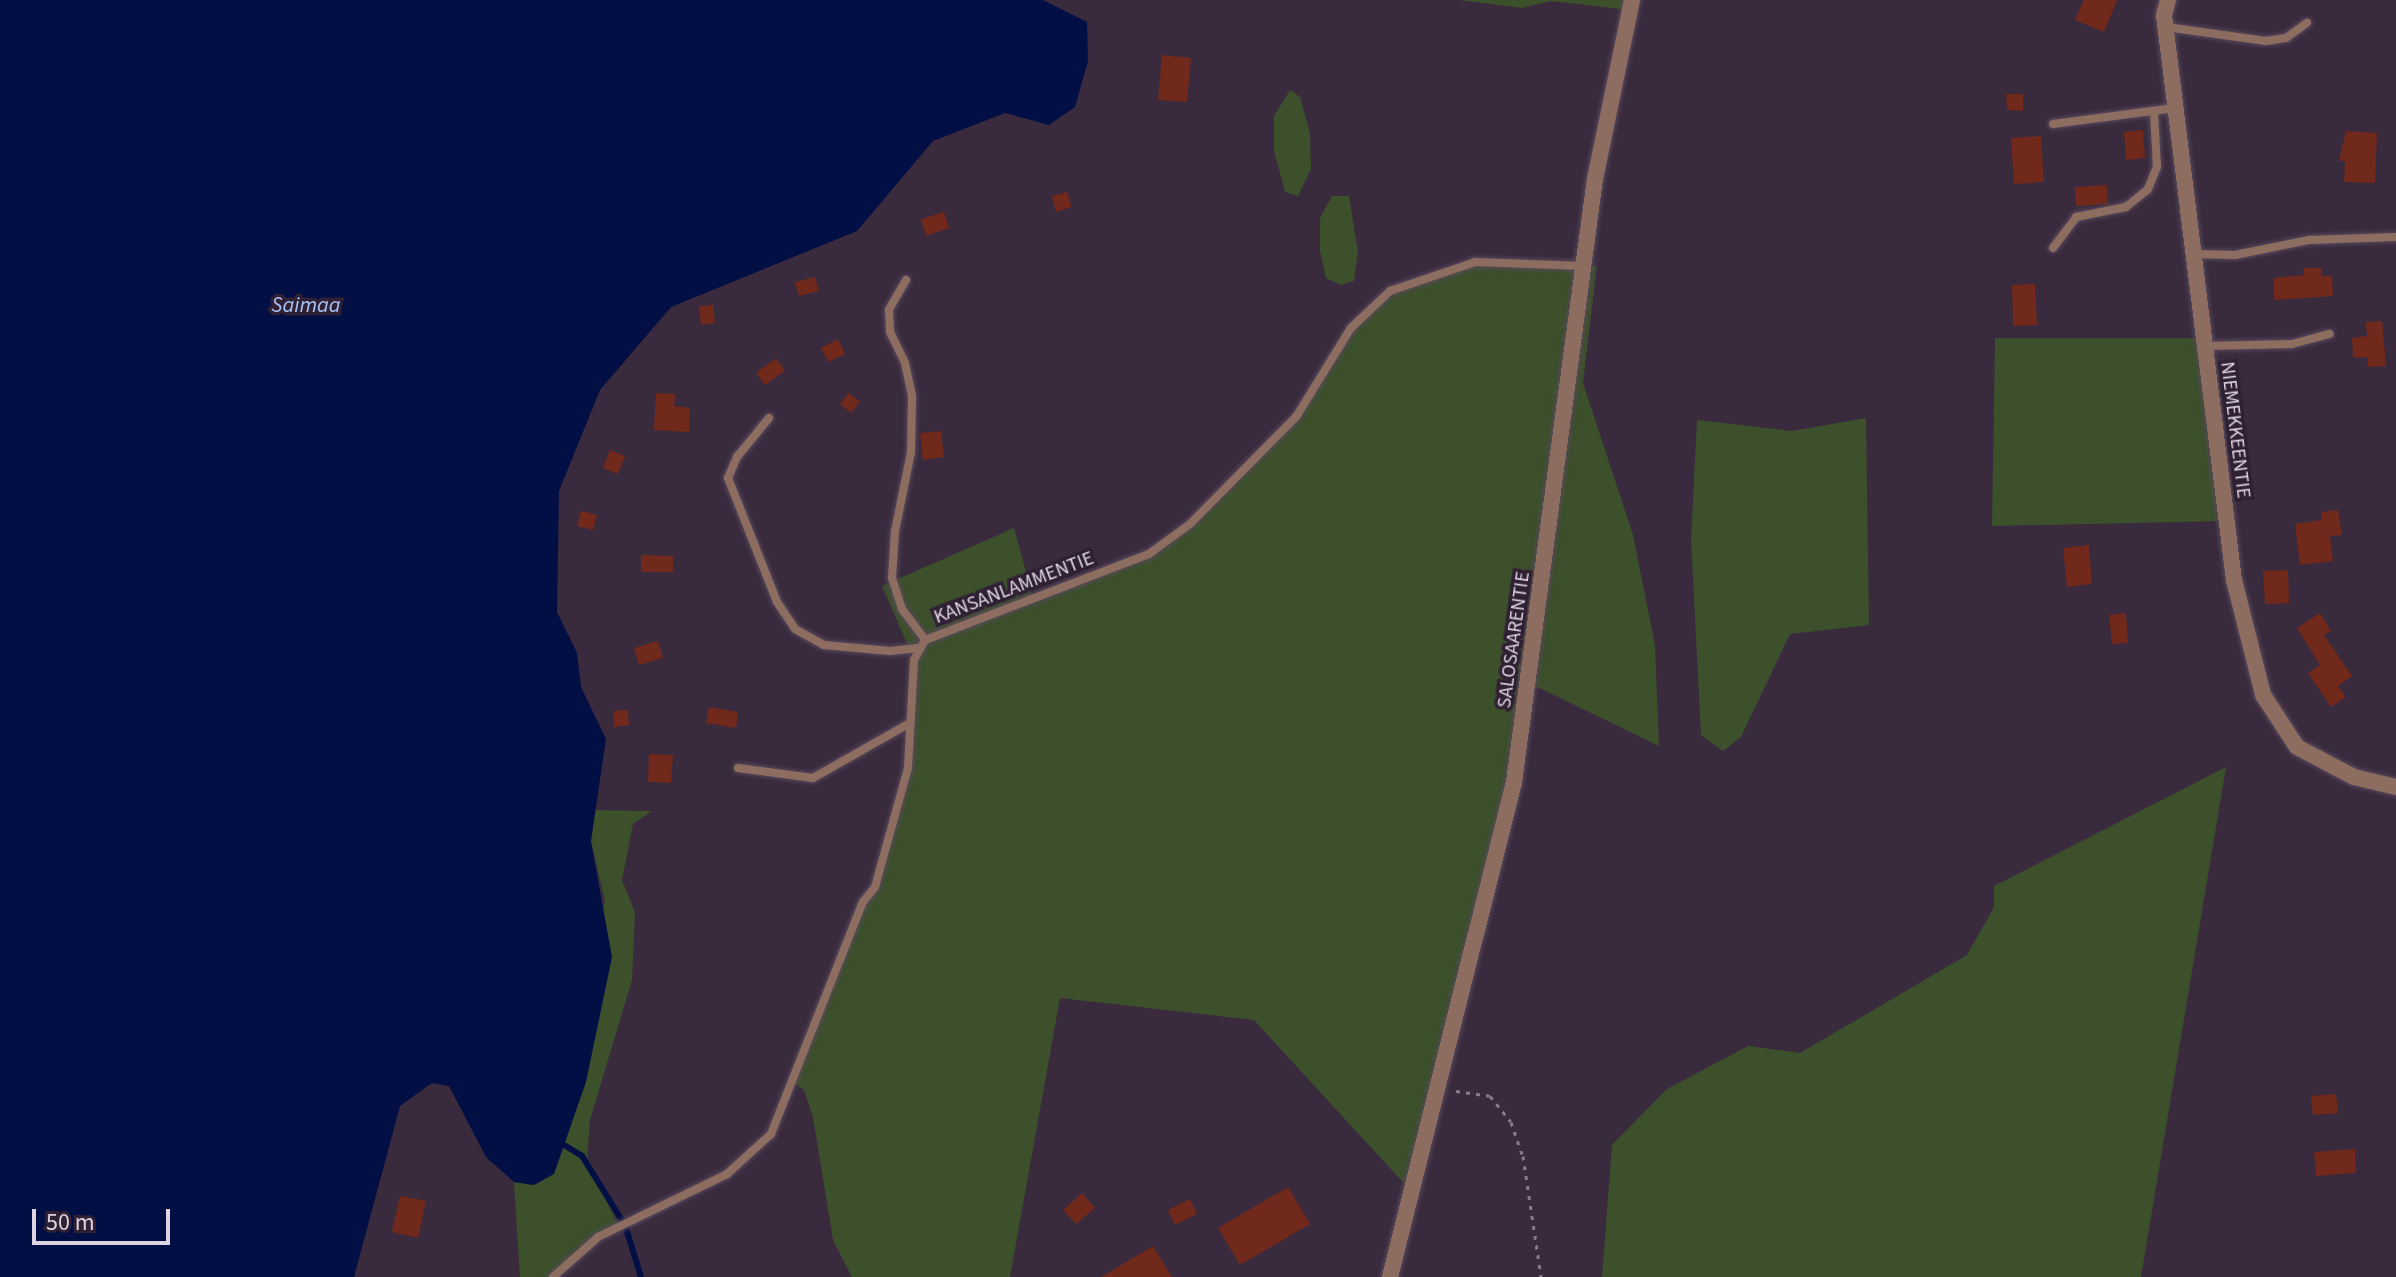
<!DOCTYPE html>
<html>
<head>
<meta charset="utf-8">
<style>
  body { margin:0 }
  #map { position:relative; width:2396px; height:1277px; overflow:hidden; background:#3a2a3e; font-family:"Source Sans 3",sans-serif }
  div>[style] { position:absolute }
  [style*='--x'] { left:calc(var(--x)*1px); top:calc(var(--y)*1px); width:calc(var(--w)*1px); rotate:calc(var(--a)*1deg) }
  .green>* { inset:0; background:#3c502b }
  .water>* { inset:0; background:#010f45 }
  .stream>* { height:6px; margin:-3px; padding:0 3px; transform-origin:3px; border-radius:3px; background:#010f45 }
  .building>* { inset:0; background:#70291a }
  .path>* { height:3px; margin-top:-1.5px; transform-origin:0; background:repeating-linear-gradient(90deg,#887a8b 0 4px,transparent 0 10px) }
  .roads { filter:drop-shadow(0 0 2px #58495b) drop-shadow(0 0 2px #58495b) }
  .service>* { height:8px; margin:-4px; padding:0 4px; transform-origin:4px; border-radius:4px; background:#8e6d61 }
  .minor>* { height:16px; margin:-8px; padding:0 8px; transform-origin:8px; border-radius:8px; background:#8e6d61 }
  span { translate:-50% -50%; white-space:nowrap; text-align:center; line-height:1.15; -webkit-text-stroke:7px #302034; paint-order:stroke }
  .street-label { font-size:20px; color:#dfd4e1 }
  .water-label { font-size:22px; color:#a7c2f6; font-style:italic }
  .scale { position:absolute; left:32px; top:1209px; width:138px; height:36px; box-sizing:border-box; border:4px solid #dfd4e1; border-top:0; padding-left:10px; font-size:24px; line-height:28px; white-space:nowrap; color:#dfd4e1; -webkit-text-stroke:6px #302034; paint-order:stroke }
</style>
</head>
<body>
<div id="map">
  <div class="green">
    <i style="clip-path:polygon(1459px 0,1632px 0,1629px 10px,1551px 1px,1522px 8px)"></i>
    <i style="clip-path:polygon(1290px 90px,1300px 97px,1310px 133px,1311px 169px,1298px 196px,1285px 192px,1274px 151px,1274px 116px)"></i>
    <i style="clip-path:polygon(1332px 196px,1349px 196px,1358px 252px,1354px 281px,1341px 285px,1326px 278px,1320px 251px,1320px 218px)"></i>
    <i style="clip-path:polygon(1475px 262px,1597px 266px,1583px 383px,1633px 535px,1655px 645px,1659px 746px,1529px 683px,1514px 782px,1411px 1191px,1254px 1020px,1060px 998px,1010px 1277px,852px 1277px,833px 1240px,813px 1117px,804px 1090px,793px 1082px,863px 902px,875px 887px,908px 768px,914px 660px,882px 586px,1014px 528px,1033px 597px,1149px 554px,1190px 524px,1296px 417px,1351px 328px,1390px 291px)"></i>
    <i style="clip-path:polygon(1995px 338px,2204px 338px,2227px 521px,1992px 526px)"></i>
    <i style="clip-path:polygon(1866px 418px,1869px 625px,1790px 634px,1741px 737px,1723px 751px,1701px 735px,1691px 540px,1697px 420px,1792px 431px)"></i>
    <i style="clip-path:polygon(2226px 767px,2141px 1277px,1602px 1277px,1612px 1145px,1667px 1089px,1748px 1046px,1800px 1053px,1967px 955px,1994px 907px,1994px 886px)"></i>
    <i style="clip-path:polygon(595px 810px,652px 811px,633px 824px,622px 880px,635px 912px,632px 980px,590px 1120px,587px 1161px,619px 1227px,598px 1237px,553px 1277px,520px 1277px,514px 1182px,534px 1185px,605px 901px,591px 841px)"></i>
  </div>
  <div class="water">
    <i style="clip-path:polygon(0 0,1043px 0,1087px 22px,1088px 61px,1075px 107px,1049px 125px,1005px 113px,933px 141px,857px 231px,671px 307px,600px 390px,559px 491px,557px 612px,577px 653px,581px 687px,606px 739px,591px 841px,612px 957px,586px 1082px,554px 1174px,534px 1185px,514px 1182px,486px 1157px,449px 1086px,432px 1083px,400px 1106px,354px 1277px,0 1277px)"></i>
  </div>
  <div class="stream">
    <i style="--x:564;--y:1145;--w:21;--a:31"></i>
    <i style="--x:582;--y:1156;--w:81;--a:58.1"></i>
    <i style="--x:625;--y:1225;--w:54;--a:72.9"></i>
  </div>
  <div class="building">
    <i style="clip-path:polygon(2084px 0,2117px 0,2104px 32px,2075px 20px)"></i>
    <i style="clip-path:polygon(1162px 55px,1191px 58px,1187px 102px,1158px 100px)"></i>
    <i style="clip-path:polygon(2006px 94px,2023px 94px,2023px 111px,2007px 110px)"></i>
    <i style="clip-path:polygon(2143px 130px,2145px 158px,2126px 160px,2124px 132px)"></i>
    <i style="clip-path:polygon(2346px 131px,2377px 133px,2375px 183px,2344px 182px,2345px 161px,2339px 161px)"></i>
    <i style="clip-path:polygon(2041px 136px,2044px 182px,2014px 184px,2011px 138px)"></i>
    <i style="clip-path:polygon(2107px 185px,2108px 204px,2076px 206px,2075px 187px)"></i>
    <i style="clip-path:polygon(1067px 192px,1072px 207px,1056px 212px,1052px 196px)"></i>
    <i style="clip-path:polygon(944px 212px,949px 228px,926px 236px,921px 219px)"></i>
    <i style="clip-path:polygon(2303px 268px,2322px 268px,2321px 276px,2332px 276px,2333px 296px,2274px 300px,2274px 278px,2304px 275px)"></i>
    <i style="clip-path:polygon(815px 277px,819px 291px,799px 296px,795px 282px)"></i>
    <i style="clip-path:polygon(2035px 284px,2037px 325px,2013px 326px,2012px 285px)"></i>
    <i style="clip-path:polygon(713px 305px,715px 323px,701px 325px,699px 306px)"></i>
    <i style="clip-path:polygon(2382px 321px,2386px 366px,2368px 367px,2367px 357px,2353px 358px,2352px 338px,2367px 336px,2366px 322px)"></i>
    <i style="clip-path:polygon(838px 339px,845px 354px,828px 362px,821px 348px)"></i>
    <i style="clip-path:polygon(776px 358px,785px 371px,765px 385px,756px 373px)"></i>
    <i style="clip-path:polygon(656px 393px,675px 394px,674px 406px,690px 408px,689px 432px,654px 430px)"></i>
    <i style="clip-path:polygon(849px 393px,860px 402px,851px 413px,840px 404px)"></i>
    <i style="clip-path:polygon(941px 431px,944px 457px,923px 460px,920px 433px)"></i>
    <i style="clip-path:polygon(610px 450px,625px 456px,618px 474px,603px 468px)"></i>
    <i style="clip-path:polygon(2338px 510px,2342px 535px,2330px 536px,2333px 561px,2300px 565px,2295px 524px,2322px 520px,2321px 512px)"></i>
    <i style="clip-path:polygon(581px 511px,597px 515px,593px 530px,577px 526px)"></i>
    <i style="clip-path:polygon(2089px 545px,2092px 584px,2067px 587px,2063px 548px)"></i>
    <i style="clip-path:polygon(641px 555px,673px 556px,673px 572px,641px 572px)"></i>
    <i style="clip-path:polygon(2288px 570px,2289px 603px,2265px 604px,2263px 571px)"></i>
    <i style="clip-path:polygon(2126px 613px,2128px 643px,2112px 644px,2109px 615px)"></i>
    <i style="clip-path:polygon(2320px 613px,2331px 631px,2324px 635px,2352px 676px,2338px 686px,2346px 697px,2331px 707px,2308px 673px,2320px 665px,2297px 628px)"></i>
    <i style="clip-path:polygon(658px 641px,663px 658px,639px 665px,634px 648px)"></i>
    <i style="clip-path:polygon(709px 707px,738px 712px,736px 728px,706px 723px)"></i>
    <i style="clip-path:polygon(628px 710px,629px 725px,614px 727px,613px 711px)"></i>
    <i style="clip-path:polygon(649px 754px,673px 755px,671px 783px,648px 782px)"></i>
    <i style="clip-path:polygon(2336px 1094px,2338px 1113px,2313px 1115px,2311px 1096px)"></i>
    <i style="clip-path:polygon(2355px 1149px,2356px 1173px,2316px 1176px,2314px 1152px)"></i>
    <i style="clip-path:polygon(1288px 1187px,1310px 1224px,1240px 1265px,1218px 1228px)"></i>
    <i style="clip-path:polygon(1082px 1193px,1095px 1208px,1076px 1224px,1063px 1210px)"></i>
    <i style="clip-path:polygon(400px 1196px,426px 1201px,418px 1238px,392px 1232px)"></i>
    <i style="clip-path:polygon(1190px 1199px,1197px 1214px,1175px 1225px,1168px 1210px)"></i>
    <i style="clip-path:polygon(1153px 1246px,1172px 1277px,1101px 1277px)"></i>
  </div>
  <div class="path">
    <i style="--x:1456;--y:1091;--w:34;--a:8"></i>
    <i style="--x:1490;--y:1096;--w:33;--a:51"></i>
    <i style="--x:1511;--y:1122;--w:36;--a:71"></i>
    <i style="--x:1523;--y:1156;--w:122;--a:81.5"></i>
  </div>
  <div class="roads">
    <div class="service">
      <i style="--x:2166;--y:27;--w:101;--a:8"></i>
      <i style="--x:2266;--y:41;--w:20;--a:-9"></i>
      <i style="--x:2286;--y:38;--w:26;--a:-36"></i>
      <i style="--x:2053;--y:124;--w:123;--a:-7.5"></i>
      <i style="--x:2053;--y:248;--w:39;--a:-53"></i>
      <i style="--x:2076;--y:217;--w:51;--a:-11.3"></i>
      <i style="--x:2126;--y:207;--w:28;--a:-39"></i>
      <i style="--x:2148;--y:189;--w:24;--a:-68"></i>
      <i style="--x:2157;--y:167;--w:56;--a:-93.1"></i>
      <i style="--x:2194;--y:254;--w:41;--a:1.4"></i>
      <i style="--x:2235;--y:255;--w:76;--a:-11.5"></i>
      <i style="--x:2309;--y:240;--w:87;--a:-2"></i>
      <i style="--x:906;--y:280;--w:34;--a:120"></i>
      <i style="--x:889;--y:310;--w:22;--a:87"></i>
      <i style="--x:890;--y:332;--w:34;--a:64"></i>
      <i style="--x:905;--y:363;--w:34;--a:78"></i>
      <i style="--x:912;--y:396;--w:56;--a:91"></i>
      <i style="--x:911;--y:452;--w:81;--a:101.4"></i>
      <i style="--x:895;--y:531;--w:47;--a:93.7"></i>
      <i style="--x:892;--y:578;--w:33;--a:72"></i>
      <i style="--x:902;--y:609;--w:39;--a:53"></i>
      <i style="--x:2205;--y:346;--w:87;--a:-1.3"></i>
      <i style="--x:2292;--y:344;--w:39;--a:-15"></i>
      <i style="--x:769;--y:418;--w:50;--a:129.4"></i>
      <i style="--x:737;--y:457;--w:23;--a:113"></i>
      <i style="--x:728;--y:478;--w:133;--a:68.4"></i>
      <i style="--x:777;--y:602;--w:32;--a:56"></i>
      <i style="--x:795;--y:629;--w:33;--a:29"></i>
      <i style="--x:824;--y:645;--w:66;--a:5.2"></i>
      <i style="--x:890;--y:651;--w:28;--a:-6"></i>
      <i style="--x:738;--y:768;--w:76;--a:7.6"></i>
      <i style="--x:813;--y:778;--w:112;--a:-29.6"></i>
      <i style="--x:553;--y:1277;--w:60;--a:-41.6"></i>
      <i style="--x:598;--y:1237;--w:144;--a:-26"></i>
      <i style="--x:727;--y:1174;--w:59;--a:-42.3"></i>
      <i style="--x:771;--y:1134;--w:250;--a:-68.4"></i>
      <i style="--x:863;--y:902;--w:19;--a:-51"></i>
      <i style="--x:875;--y:887;--w:123;--a:-74.5"></i>
      <i style="--x:908;--y:768;--w:108;--a:-86.8"></i>
      <i style="--x:914;--y:660;--w:23;--a:-61"></i>
      <i style="--x:925;--y:640;--w:240;--a:-21"></i>
      <i style="--x:1149;--y:554;--w:51;--a:-36.2"></i>
      <i style="--x:1190;--y:524;--w:151;--a:-45.3"></i>
      <i style="--x:1296;--y:417;--w:105;--a:-58.3"></i>
      <i style="--x:1351;--y:328;--w:54;--a:-43.5"></i>
      <i style="--x:1390;--y:291;--w:90;--a:-18.8"></i>
      <i style="--x:1475;--y:262;--w:108;--a:2.1"></i>
    </div>
    <div class="minor">
      <i style="--x:2168;--y:0;--w:16;--a:105"></i>
      <i style="--x:2164;--y:15;--w:569;--a:82.94"></i>
      <i style="--x:2234;--y:580;--w:119;--a:75.8"></i>
      <i style="--x:2263;--y:695;--w:62;--a:56.8"></i>
      <i style="--x:2297;--y:747;--w:64;--a:27.8"></i>
      <i style="--x:2354;--y:777;--w:43;--a:13.4"></i>
      <i style="--x:1390;--y:1277;--w:510;--a:-75.94"></i>
      <i style="--x:1514;--y:782;--w:608;--a:-82.35"></i>
      <i style="--x:1595;--y:179;--w:183;--a:-78.3"></i>
    </div>
  </div>
  <div class="street-label">
    <span style="left:2235px;top:430px;rotate:83deg">NIEMEKKEENTIE</span>
    <span style="left:1014px;top:588px;rotate:-21deg">KANSANLAMMENTIE</span>
    <span style="left:1514px;top:640px;rotate:-82deg">SALOSAARENTIE</span>
  </div>
  <div class="water-label">
    <span style="left:306px;top:306px">Saimaa</span>
  </div>
  <div class="scale">50 m</div>
</div>
</body>
</html>
